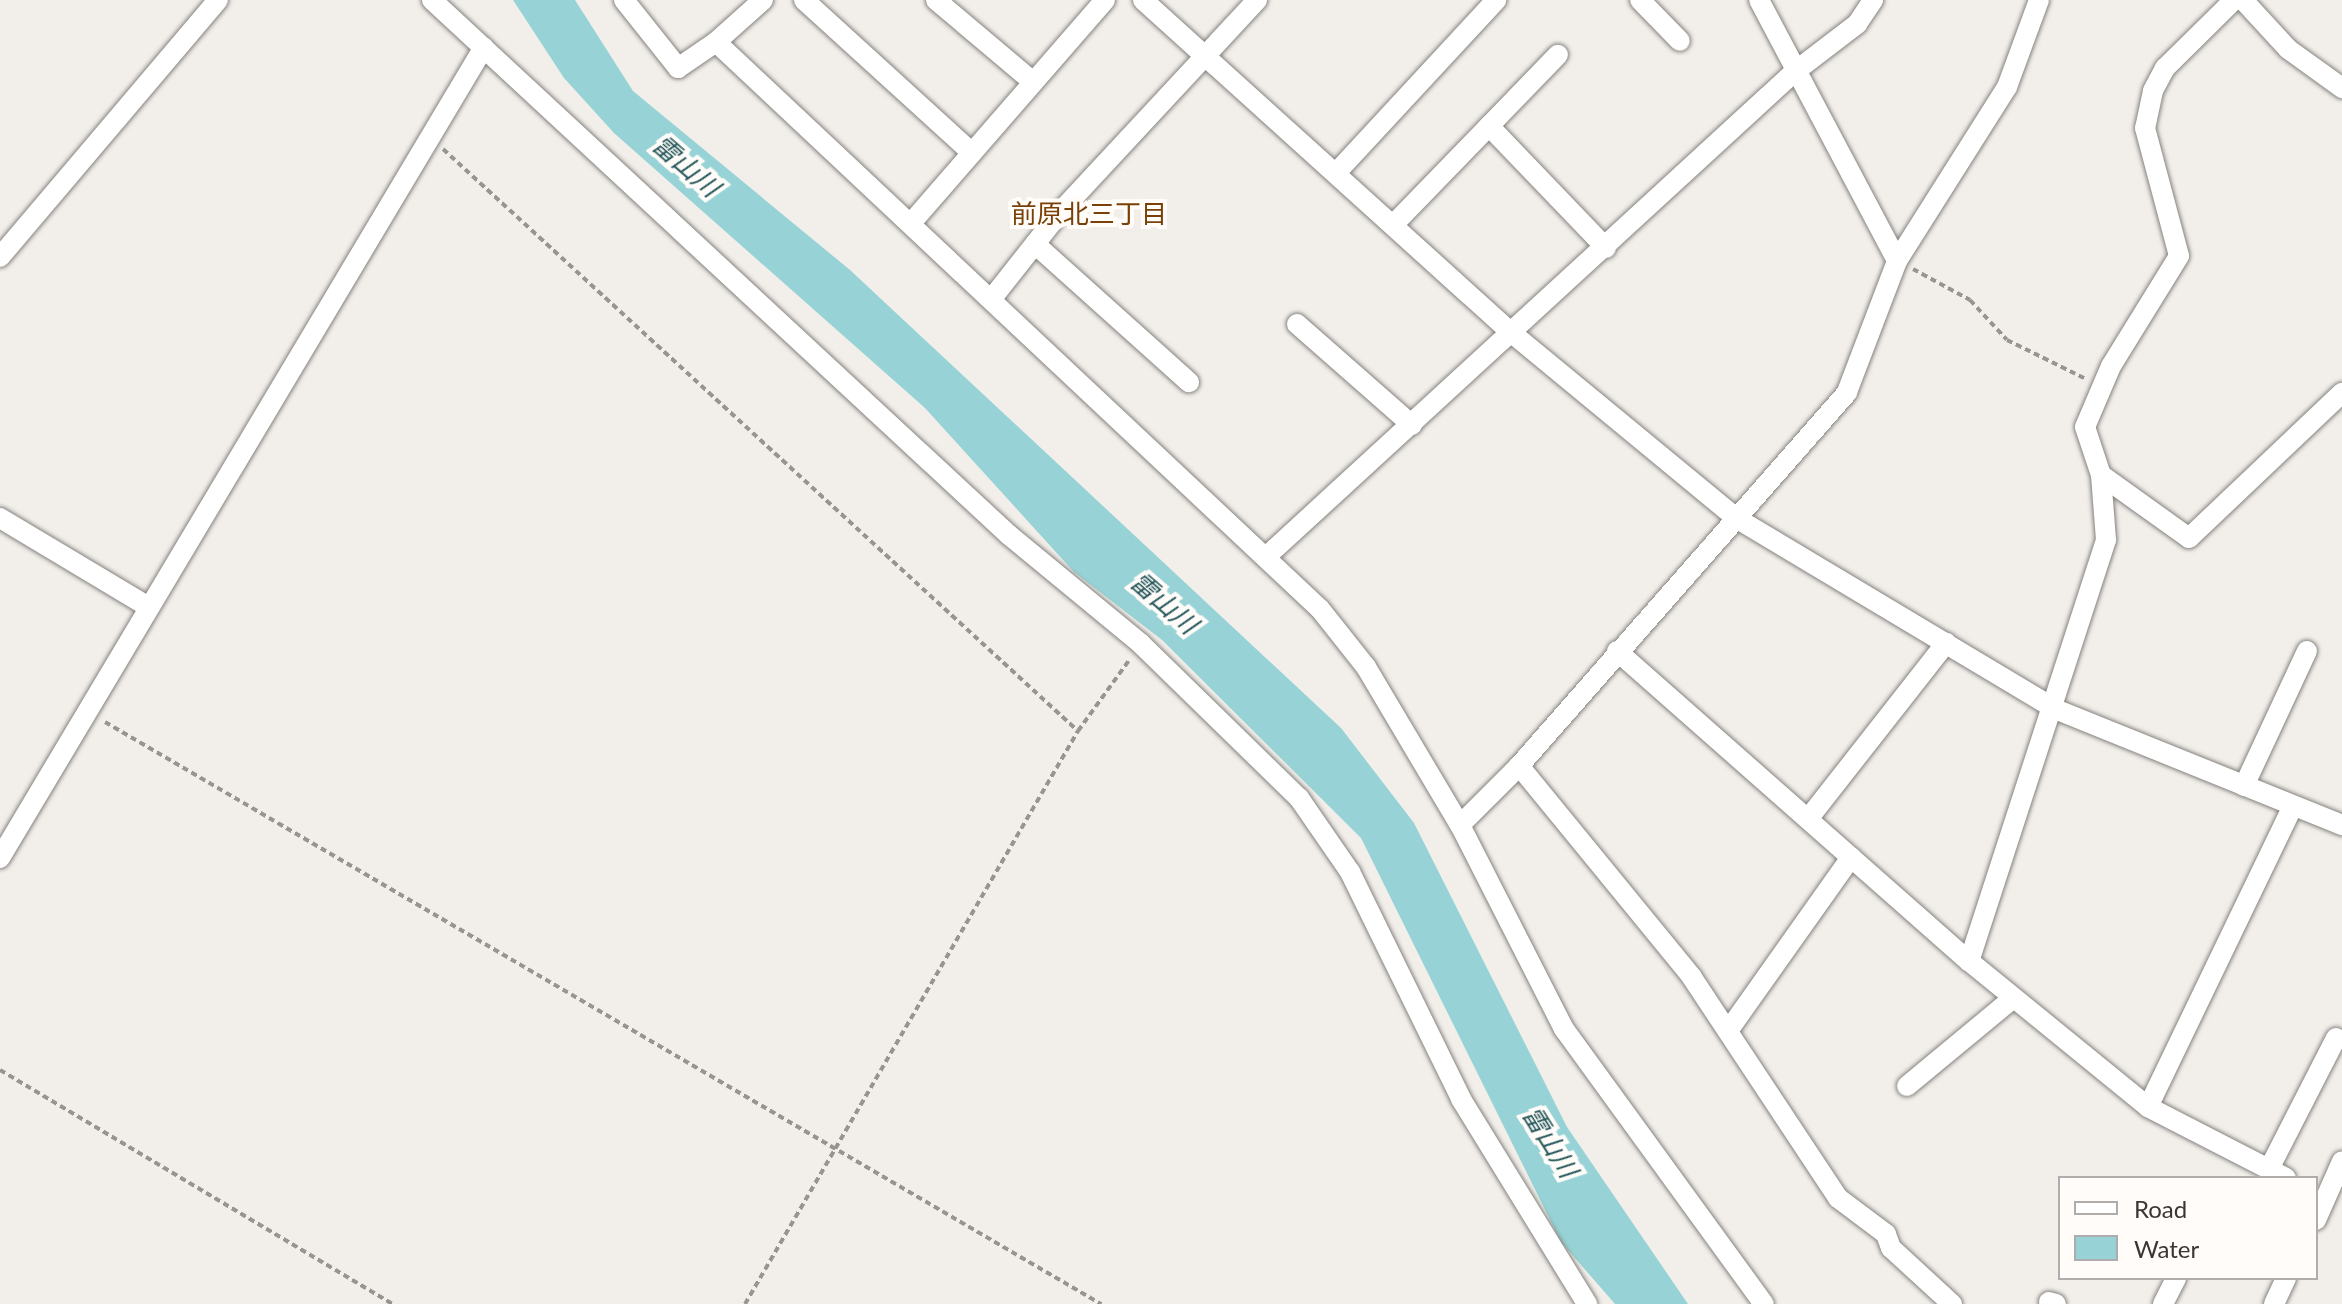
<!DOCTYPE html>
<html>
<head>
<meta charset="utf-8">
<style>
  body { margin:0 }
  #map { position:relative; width:2342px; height:1304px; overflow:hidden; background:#f2efeb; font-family:Lato,"Noto Sans JP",sans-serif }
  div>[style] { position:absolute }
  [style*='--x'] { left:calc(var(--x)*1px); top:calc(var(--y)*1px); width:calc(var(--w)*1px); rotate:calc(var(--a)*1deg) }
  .water>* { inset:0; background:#97d3d6 }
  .path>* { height:4px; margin-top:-2px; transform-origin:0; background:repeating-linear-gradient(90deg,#979592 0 6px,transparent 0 10px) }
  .roads { filter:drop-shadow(0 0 2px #85827e) drop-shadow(0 0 2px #85827e) }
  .minor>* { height:20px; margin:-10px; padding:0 10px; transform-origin:10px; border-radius:10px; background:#fff }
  span { translate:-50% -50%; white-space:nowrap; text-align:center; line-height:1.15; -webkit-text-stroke:8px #fffcf9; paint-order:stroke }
  .water-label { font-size:26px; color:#235659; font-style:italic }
  .neighbourhood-label { font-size:26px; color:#794108 }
  .legend { position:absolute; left:2058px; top:1176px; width:260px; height:104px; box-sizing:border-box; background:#fffcf9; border:2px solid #afadab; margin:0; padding:10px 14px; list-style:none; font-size:24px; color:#383735 }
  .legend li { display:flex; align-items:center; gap:16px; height:40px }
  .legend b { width:40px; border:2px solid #afadab }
</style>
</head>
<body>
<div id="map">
  <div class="water">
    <i style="clip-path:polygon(513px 0,575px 0,633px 91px,850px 270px,1341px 728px,1414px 823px,1567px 1127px,1688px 1304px,1615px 1304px,1561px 1242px,1361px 838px,1162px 640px,1074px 572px,925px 408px,614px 133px,564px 78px)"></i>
  </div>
  <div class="path">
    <i style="--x:443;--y:149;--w:861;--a:42.51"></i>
    <i style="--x:1913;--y:269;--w:65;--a:28.5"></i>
    <i style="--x:1970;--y:300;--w:54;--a:47.2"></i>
    <i style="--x:2007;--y:340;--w:88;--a:26.3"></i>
    <i style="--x:105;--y:722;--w:1154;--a:30.3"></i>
    <i style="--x:0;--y:1070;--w:457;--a:30.8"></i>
    <i style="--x:745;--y:1304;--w:663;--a:-59.84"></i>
    <i style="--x:1078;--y:731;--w:89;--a:-54.2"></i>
  </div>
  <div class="roads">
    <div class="minor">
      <i style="--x:432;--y:0;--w:787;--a:42.84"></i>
      <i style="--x:1009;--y:535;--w:171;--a:39.5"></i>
      <i style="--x:1141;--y:644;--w:221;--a:44.3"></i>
      <i style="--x:1299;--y:798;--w:90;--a:55.4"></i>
      <i style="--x:1350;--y:872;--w:253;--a:63.9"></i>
      <i style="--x:1461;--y:1099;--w:241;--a:58.4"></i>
      <i style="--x:624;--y:0;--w:87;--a:51.5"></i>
      <i style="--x:678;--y:68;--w:46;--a:-34.4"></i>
      <i style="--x:716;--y:42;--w:828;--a:43.19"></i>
      <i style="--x:1320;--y:609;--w:74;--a:51.6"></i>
      <i style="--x:1366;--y:667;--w:184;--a:59.3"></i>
      <i style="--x:1460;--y:825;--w:229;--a:63"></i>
      <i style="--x:1564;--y:1029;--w:340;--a:54"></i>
      <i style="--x:804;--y:0;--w:227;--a:42.3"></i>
      <i style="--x:936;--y:0;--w:127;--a:40.2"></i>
      <i style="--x:1143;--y:0;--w:498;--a:42.1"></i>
      <i style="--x:1513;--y:334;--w:289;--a:39.5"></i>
      <i style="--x:1736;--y:518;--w:372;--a:30.9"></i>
      <i style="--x:2055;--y:709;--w:310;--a:22"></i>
      <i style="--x:1640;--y:0;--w:57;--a:45.7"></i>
      <i style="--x:1759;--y:0;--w:295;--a:62.1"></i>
      <i style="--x:2234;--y:0;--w:97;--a:135.4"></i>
      <i style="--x:2165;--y:68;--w:26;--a:118"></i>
      <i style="--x:2153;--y:91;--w:38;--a:102"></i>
      <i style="--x:2145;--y:128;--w:132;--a:75.1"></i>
      <i style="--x:2179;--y:256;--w:129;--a:121.7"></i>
      <i style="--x:2111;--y:366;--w:66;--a:113.1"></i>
      <i style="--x:2085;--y:427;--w:51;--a:71.6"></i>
      <i style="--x:2101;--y:475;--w:65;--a:85.6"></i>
      <i style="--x:2106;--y:540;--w:443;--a:108"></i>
      <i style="--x:1969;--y:961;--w:231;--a:39.2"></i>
      <i style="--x:2148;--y:1107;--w:155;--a:27.2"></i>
      <i style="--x:2243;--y:0;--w:67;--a:47.4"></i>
      <i style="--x:2288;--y:49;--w:67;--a:35.8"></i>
      <i style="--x:716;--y:42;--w:63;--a:-41.8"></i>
      <i style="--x:1489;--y:126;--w:169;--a:46.2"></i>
      <i style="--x:1336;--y:173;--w:236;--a:-47.2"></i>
      <i style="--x:912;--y:222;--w:294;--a:-49"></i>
      <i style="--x:1393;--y:225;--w:237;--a:-45.9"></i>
      <i style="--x:1035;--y:244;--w:207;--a:41.9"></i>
      <i style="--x:0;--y:257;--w:337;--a:-49.7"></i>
      <i style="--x:993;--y:297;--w:110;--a:-51.7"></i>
      <i style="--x:1061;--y:211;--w:288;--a:-47.1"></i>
      <i style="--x:1297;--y:324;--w:153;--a:41.3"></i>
      <i style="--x:2101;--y:475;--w:108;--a:35.6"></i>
      <i style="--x:2189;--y:538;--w:211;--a:-43.5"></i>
      <i style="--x:0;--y:518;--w:174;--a:30.9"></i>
      <i style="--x:1268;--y:555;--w:713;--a:-42.55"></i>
      <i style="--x:1793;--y:73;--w:81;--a:-37.4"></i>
      <i style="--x:1857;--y:24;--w:29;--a:-56"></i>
      <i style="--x:1617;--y:651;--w:469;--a:41.4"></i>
      <i style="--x:2244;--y:786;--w:149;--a:-65"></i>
      <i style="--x:1808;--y:819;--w:224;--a:-51.9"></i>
      <i style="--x:1460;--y:825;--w:83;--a:-45"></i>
      <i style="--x:0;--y:858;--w:944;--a:-59.17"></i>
      <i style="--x:1728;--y:1031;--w:213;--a:-54.7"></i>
      <i style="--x:1907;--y:1086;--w:135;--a:-39.6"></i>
      <i style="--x:2148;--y:1107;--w:334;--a:-64.3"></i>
      <i style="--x:2269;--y:1169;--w:147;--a:-62.9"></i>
      <i style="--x:2316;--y:1220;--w:64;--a:-66.2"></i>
      <i style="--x:2049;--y:1302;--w:7;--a:16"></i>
      <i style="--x:1952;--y:1304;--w:83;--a:-137.4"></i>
      <i style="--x:1891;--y:1248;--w:15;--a:-110"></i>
      <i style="--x:1886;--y:1234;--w:60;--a:-143.1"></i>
      <i style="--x:1838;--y:1198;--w:265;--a:-123.5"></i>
      <i style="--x:1692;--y:977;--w:273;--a:-129.3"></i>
      <i style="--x:1519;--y:766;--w:497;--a:-48.7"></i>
      <i style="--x:1847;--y:392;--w:140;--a:-69.1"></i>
      <i style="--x:1897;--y:261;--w:206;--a:-57.7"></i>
      <i style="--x:2007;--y:87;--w:93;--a:-69.8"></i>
      <i style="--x:2163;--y:1304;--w:29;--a:-63"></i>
      <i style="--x:2274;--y:1304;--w:29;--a:-65"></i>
    </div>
  </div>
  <div class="water-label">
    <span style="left:686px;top:166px;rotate:41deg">雷山川</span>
    <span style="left:1164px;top:603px;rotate:41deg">雷山川</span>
    <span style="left:1550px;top:1142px;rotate:58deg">雷山川</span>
  </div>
  <div class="neighbourhood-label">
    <span style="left:1089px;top:214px">前原北三丁目</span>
  </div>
  <ul class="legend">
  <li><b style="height:10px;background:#fff"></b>Road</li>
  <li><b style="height:22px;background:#97d3d6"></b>Water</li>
  </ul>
</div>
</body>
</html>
